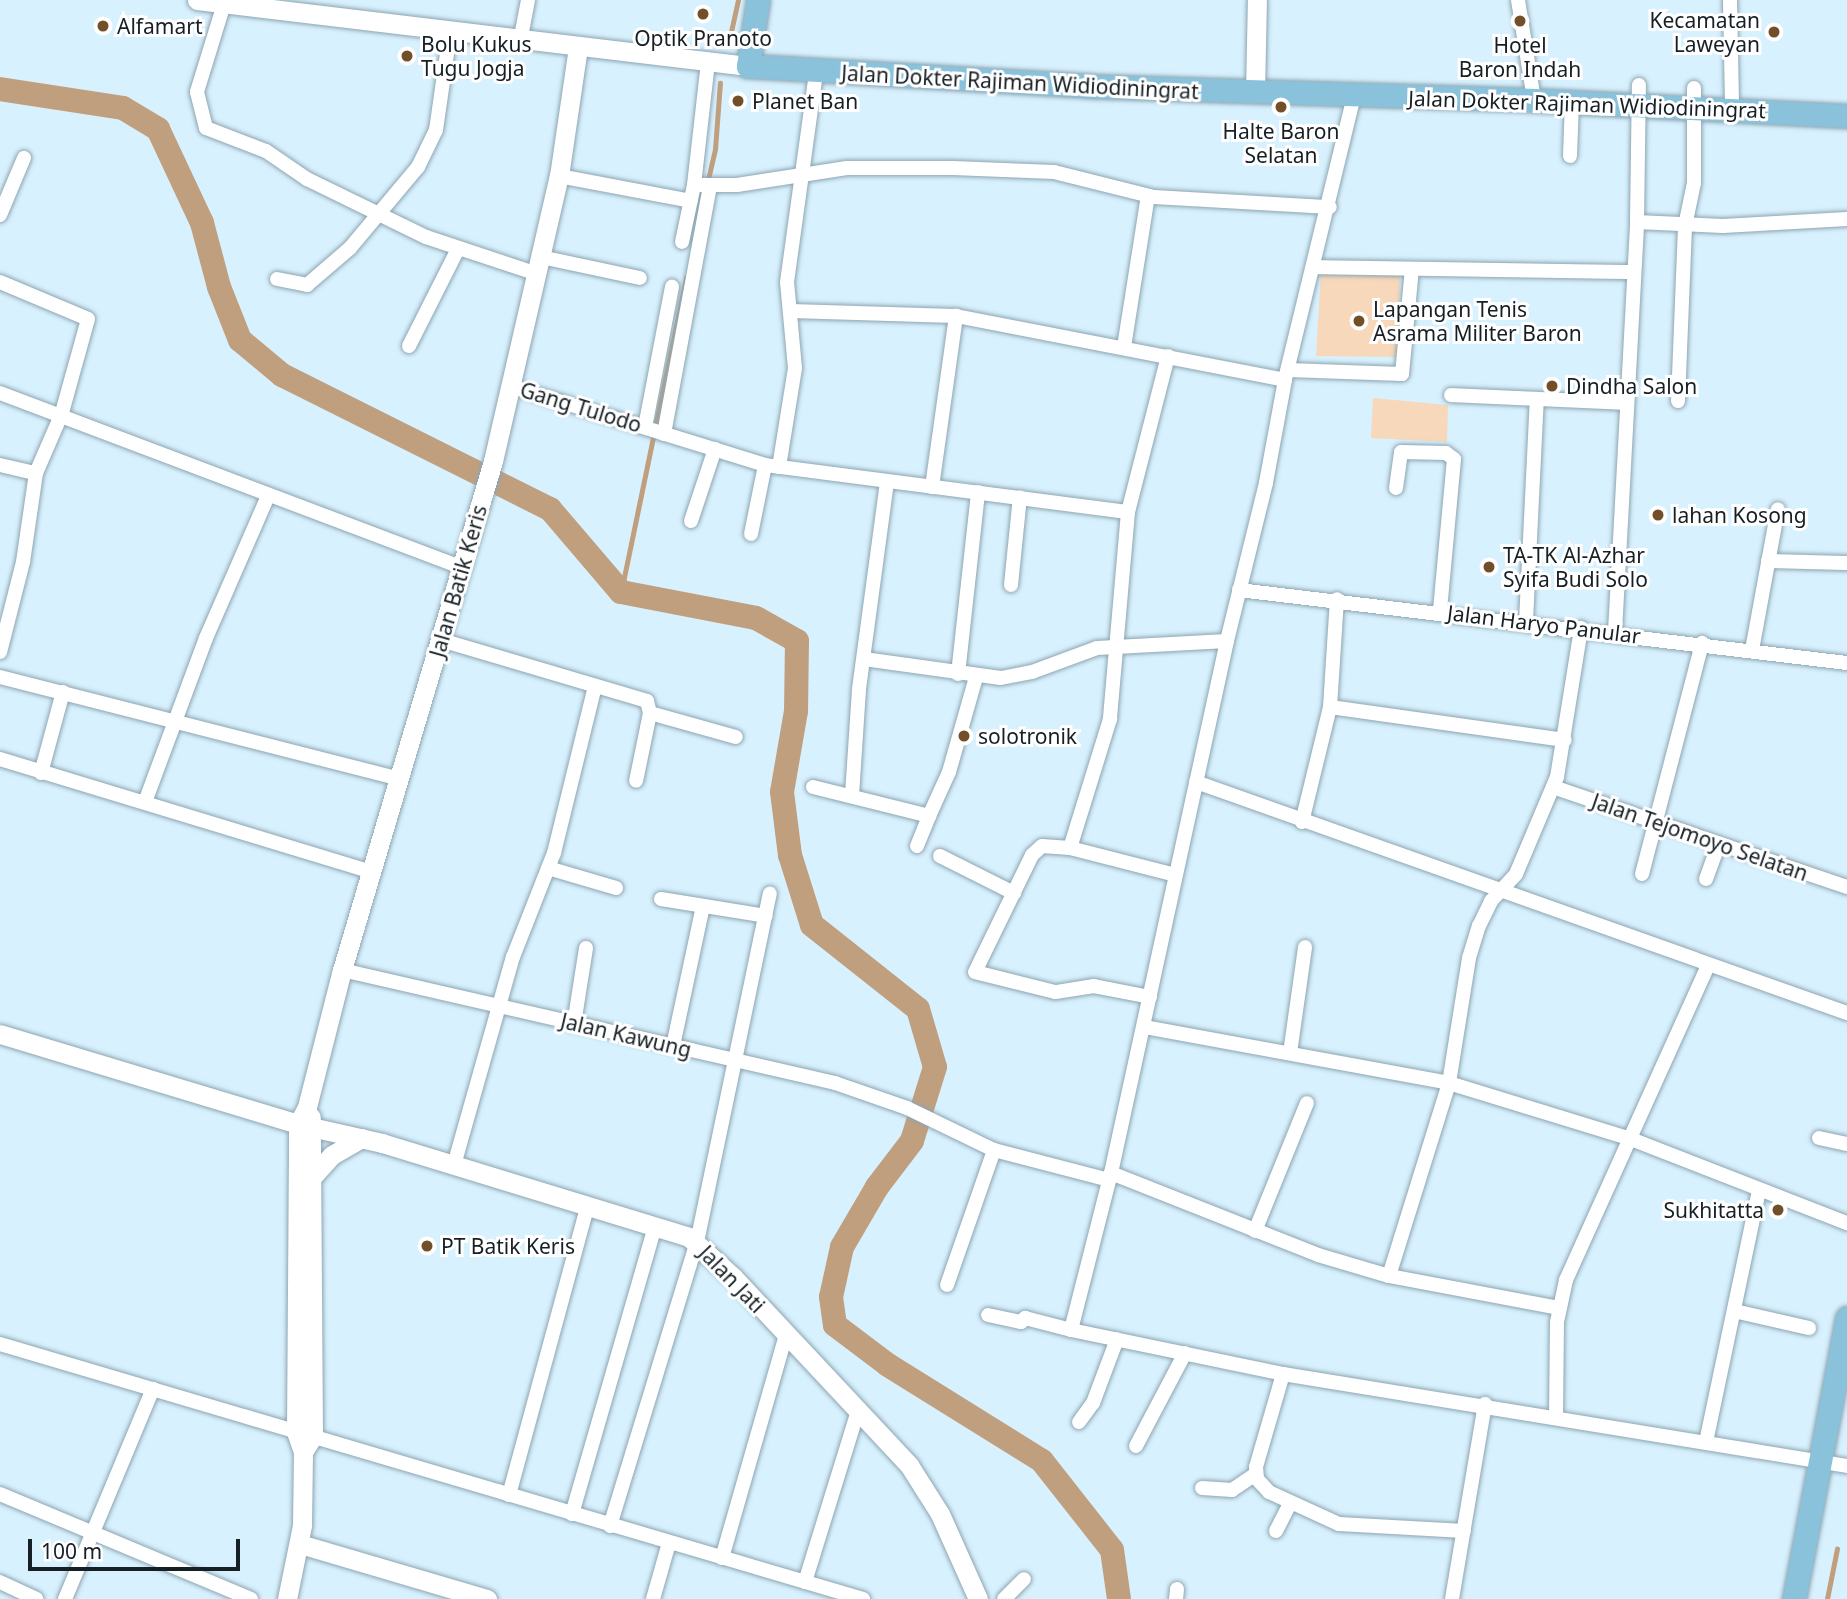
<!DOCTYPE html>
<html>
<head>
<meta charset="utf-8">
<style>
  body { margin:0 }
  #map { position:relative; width:1847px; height:1599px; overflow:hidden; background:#d8f1fe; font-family:"Noto Sans",sans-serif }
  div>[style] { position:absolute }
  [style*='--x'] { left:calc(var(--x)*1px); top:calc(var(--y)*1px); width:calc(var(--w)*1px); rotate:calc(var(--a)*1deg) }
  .green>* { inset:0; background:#f7d8ba }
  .stream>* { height:4.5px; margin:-2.25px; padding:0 2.25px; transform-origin:2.25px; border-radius:2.25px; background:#c09f7e }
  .river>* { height:24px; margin:-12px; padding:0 12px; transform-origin:12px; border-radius:12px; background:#c09f7e }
  .roads { filter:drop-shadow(0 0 2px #8da5b1) drop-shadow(0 0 2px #8da5b1) }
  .street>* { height:14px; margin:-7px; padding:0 7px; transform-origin:7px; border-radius:7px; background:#fff }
  .secondary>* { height:19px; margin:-9.5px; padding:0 9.5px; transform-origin:9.5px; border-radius:9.5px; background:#fff }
  .primary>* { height:23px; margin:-11.5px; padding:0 11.5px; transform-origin:11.5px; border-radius:11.5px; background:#89c2da }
  .dots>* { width:19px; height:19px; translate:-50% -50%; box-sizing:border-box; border:4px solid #fff; border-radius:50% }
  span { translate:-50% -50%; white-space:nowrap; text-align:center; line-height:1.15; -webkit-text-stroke:6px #fff; paint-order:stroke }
  .poi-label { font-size:21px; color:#161f24 }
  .right { translate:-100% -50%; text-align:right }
  .left { translate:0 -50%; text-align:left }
  .street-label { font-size:21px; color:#161f24 }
  .scale { position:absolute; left:28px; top:1539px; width:212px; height:32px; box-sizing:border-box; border:4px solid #161f24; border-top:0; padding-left:9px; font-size:21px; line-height:24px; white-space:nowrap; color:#161f24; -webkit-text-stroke:5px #fff; paint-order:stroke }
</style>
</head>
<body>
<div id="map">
  <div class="green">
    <i style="clip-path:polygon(1321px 272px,1400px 275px,1398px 357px,1316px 356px)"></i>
    <i style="clip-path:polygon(1373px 398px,1448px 405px,1447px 442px,1371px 438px)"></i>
  </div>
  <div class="stream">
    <i style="--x:729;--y:41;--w:42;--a:-77.6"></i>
    <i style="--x:707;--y:184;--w:36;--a:-77"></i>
    <i style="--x:715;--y:149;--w:66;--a:-85.7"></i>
    <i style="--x:621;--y:592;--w:321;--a:-78.3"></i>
    <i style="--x:1827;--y:1599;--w:51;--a:-78.7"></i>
  </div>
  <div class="river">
    <i style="--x:0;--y:89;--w:124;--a:8.8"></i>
    <i style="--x:123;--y:108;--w:41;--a:31"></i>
    <i style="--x:158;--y:129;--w:104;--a:64.9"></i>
    <i style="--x:202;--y:223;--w:66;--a:75.1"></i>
    <i style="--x:219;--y:287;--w:57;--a:68.4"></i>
    <i style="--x:240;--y:340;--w:55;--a:39.8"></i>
    <i style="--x:282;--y:375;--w:300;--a:26.6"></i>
    <i style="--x:550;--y:509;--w:109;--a:49.5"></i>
    <i style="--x:621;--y:592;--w:137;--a:10.9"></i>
    <i style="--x:756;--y:618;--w:47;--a:29.3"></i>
    <i style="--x:797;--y:641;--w:70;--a:90.8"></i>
    <i style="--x:796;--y:711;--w:82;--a:99.8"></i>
    <i style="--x:782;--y:792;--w:64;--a:82.8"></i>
    <i style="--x:790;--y:855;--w:73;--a:72.6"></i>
    <i style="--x:812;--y:925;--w:135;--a:38.4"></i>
    <i style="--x:918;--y:1009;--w:60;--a:73.7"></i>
    <i style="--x:935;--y:1067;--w:77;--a:107.3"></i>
    <i style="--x:912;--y:1141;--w:58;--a:127.3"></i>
    <i style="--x:877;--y:1187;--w:69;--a:120.3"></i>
    <i style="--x:842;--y:1247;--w:51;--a:102.4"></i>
    <i style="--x:831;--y:1297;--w:28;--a:82"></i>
    <i style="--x:835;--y:1325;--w:66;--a:37"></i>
    <i style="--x:888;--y:1365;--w:181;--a:31.9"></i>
    <i style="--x:1042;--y:1461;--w:113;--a:51.8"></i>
    <i style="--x:1112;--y:1550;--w:49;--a:81.9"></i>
  </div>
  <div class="roads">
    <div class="street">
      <i style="--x:1518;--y:0;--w:101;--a:80.9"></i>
      <i style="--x:1730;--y:0;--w:109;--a:88.9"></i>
      <i style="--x:224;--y:4;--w:92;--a:107.1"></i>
      <i style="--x:197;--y:92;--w:37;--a:76"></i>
      <i style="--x:206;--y:128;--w:64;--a:21"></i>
      <i style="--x:266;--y:151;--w:50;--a:34.3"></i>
      <i style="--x:307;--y:179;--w:132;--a:26"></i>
      <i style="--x:426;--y:237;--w:117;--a:18.4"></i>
      <i style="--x:520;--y:42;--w:43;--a:-79.2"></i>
      <i style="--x:1354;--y:96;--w:292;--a:103.7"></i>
      <i style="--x:1285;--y:380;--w:105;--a:100.5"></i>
      <i style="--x:1266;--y:483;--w:163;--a:103.9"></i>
      <i style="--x:1227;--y:641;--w:544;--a:102.3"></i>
      <i style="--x:1111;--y:1173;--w:162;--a:104.3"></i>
      <i style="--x:1071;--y:1330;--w:217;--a:11.7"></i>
      <i style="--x:1283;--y:1374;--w:571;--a:9.26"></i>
      <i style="--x:1570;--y:156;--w:54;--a:-87.9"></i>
      <i style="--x:559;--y:176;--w:134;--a:10.7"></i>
      <i style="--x:694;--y:185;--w:43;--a:0"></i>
      <i style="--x:737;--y:185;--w:111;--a:-8.8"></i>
      <i style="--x:847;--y:168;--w:106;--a:0"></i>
      <i style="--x:953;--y:168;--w:101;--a:2.3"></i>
      <i style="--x:1054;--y:172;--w:103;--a:14"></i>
      <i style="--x:1154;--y:197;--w:176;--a:3.3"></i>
      <i style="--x:0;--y:215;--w:62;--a:-67.2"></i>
      <i style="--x:1637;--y:222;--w:86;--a:2.7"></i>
      <i style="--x:1723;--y:226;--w:124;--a:-3.2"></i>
      <i style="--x:682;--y:242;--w:58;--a:-78.1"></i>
      <i style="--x:694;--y:185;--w:124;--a:-83.5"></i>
      <i style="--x:541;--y:257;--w:101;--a:12"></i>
      <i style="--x:1314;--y:267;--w:320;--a:0.9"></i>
      <i style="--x:277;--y:279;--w:31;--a:11"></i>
      <i style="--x:307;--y:285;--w:57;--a:-40.7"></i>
      <i style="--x:350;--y:248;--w:106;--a:-50"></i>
      <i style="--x:418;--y:167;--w:41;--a:-64.1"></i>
      <i style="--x:436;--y:130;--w:98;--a:-81.8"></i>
      <i style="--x:0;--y:282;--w:95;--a:22.8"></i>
      <i style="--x:88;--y:319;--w:98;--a:105.5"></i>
      <i style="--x:62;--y:413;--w:65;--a:113.4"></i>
      <i style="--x:790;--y:311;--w:166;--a:1.7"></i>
      <i style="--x:956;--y:316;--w:335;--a:11"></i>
      <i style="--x:409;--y:346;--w:109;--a:-63.2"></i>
      <i style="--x:1124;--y:347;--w:153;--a:-81"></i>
      <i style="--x:1288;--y:370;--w:114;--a:2"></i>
      <i style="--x:1402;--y:374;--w:105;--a:-84.6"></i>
      <i style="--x:510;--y:386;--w:267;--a:17.2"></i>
      <i style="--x:765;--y:465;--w:366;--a:7.4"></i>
      <i style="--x:1128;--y:512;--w:208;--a:95"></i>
      <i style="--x:1110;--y:719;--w:135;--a:107.2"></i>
      <i style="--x:0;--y:393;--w:493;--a:20.7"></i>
      <i style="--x:1451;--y:395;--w:176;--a:2.6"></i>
      <i style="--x:1678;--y:401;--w:175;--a:-87.7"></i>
      <i style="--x:1685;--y:226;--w:44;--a:-78.2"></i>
      <i style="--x:1694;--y:183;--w:95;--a:-90"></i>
      <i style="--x:645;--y:427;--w:143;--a:-79.1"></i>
      <i style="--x:664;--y:434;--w:252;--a:-79.5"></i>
      <i style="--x:0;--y:465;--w:37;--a:13"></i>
      <i style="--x:36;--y:473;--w:90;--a:98.3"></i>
      <i style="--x:23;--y:562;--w:93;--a:104.3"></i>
      <i style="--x:779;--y:467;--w:100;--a:-80.8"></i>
      <i style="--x:795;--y:368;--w:86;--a:-95.3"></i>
      <i style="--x:787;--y:282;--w:212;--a:-82.1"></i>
      <i style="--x:932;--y:487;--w:173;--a:-82"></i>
      <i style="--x:1396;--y:488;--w:36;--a:-82"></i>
      <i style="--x:1401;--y:452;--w:45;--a:1.3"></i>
      <i style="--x:1446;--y:453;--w:10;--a:37"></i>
      <i style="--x:1454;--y:459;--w:153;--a:95.3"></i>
      <i style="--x:1128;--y:512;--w:161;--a:-75.6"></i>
      <i style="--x:691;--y:521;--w:76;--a:-71.6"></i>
      <i style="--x:751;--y:534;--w:70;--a:-78.5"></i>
      <i style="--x:1768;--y:561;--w:79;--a:1.5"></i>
      <i style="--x:1011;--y:585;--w:88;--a:-84.2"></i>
      <i style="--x:1239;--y:590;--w:612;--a:6.85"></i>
      <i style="--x:1526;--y:621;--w:222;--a:-87.2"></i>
      <i style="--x:1615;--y:632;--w:411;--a:-86.9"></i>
      <i style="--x:1637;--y:222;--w:137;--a:-89.2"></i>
      <i style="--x:441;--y:640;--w:215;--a:16.5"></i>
      <i style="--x:647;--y:701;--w:12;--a:76"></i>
      <i style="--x:650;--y:713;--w:69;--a:101.6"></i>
      <i style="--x:1752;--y:650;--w:143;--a:-79.6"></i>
      <i style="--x:864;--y:659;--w:138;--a:7.9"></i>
      <i style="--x:1001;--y:678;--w:32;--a:-11"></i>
      <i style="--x:1032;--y:672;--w:69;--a:-20.3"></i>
      <i style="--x:1097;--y:648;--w:130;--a:-3.1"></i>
      <i style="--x:958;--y:674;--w:183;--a:-83.7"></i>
      <i style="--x:0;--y:677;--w:414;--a:14.3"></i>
      <i style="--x:1330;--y:707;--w:237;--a:8"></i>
      <i style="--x:650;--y:713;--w:89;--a:15.6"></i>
      <i style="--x:0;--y:759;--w:390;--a:16.9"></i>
      <i style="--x:41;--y:773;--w:84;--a:-74.8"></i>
      <i style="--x:1196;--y:782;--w:691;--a:19.54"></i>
      <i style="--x:813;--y:787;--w:120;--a:14"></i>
      <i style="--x:929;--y:816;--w:48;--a:-65.6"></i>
      <i style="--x:949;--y:772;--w:99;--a:-74.1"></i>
      <i style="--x:1553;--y:787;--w:311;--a:18.8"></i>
      <i style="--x:852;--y:795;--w:106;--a:-86.2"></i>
      <i style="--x:859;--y:689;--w:209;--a:-82.3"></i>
      <i style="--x:145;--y:802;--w:175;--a:-69.6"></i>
      <i style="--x:206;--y:638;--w:155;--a:-66.4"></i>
      <i style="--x:1302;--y:822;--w:118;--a:-76.3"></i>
      <i style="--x:1330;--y:707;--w:108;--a:-86.3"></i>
      <i style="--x:917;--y:846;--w:32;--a:-68"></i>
      <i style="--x:940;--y:856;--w:83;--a:26.6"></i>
      <i style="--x:548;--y:868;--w:71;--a:16.4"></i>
      <i style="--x:1642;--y:874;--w:239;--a:-75.4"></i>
      <i style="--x:1706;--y:879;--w:37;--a:-70"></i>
      <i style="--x:661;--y:899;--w:106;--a:9.2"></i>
      <i style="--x:342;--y:970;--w:506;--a:12.91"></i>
      <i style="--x:835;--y:1083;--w:76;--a:19.1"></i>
      <i style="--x:907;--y:1108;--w:97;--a:25.8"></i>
      <i style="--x:994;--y:1150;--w:119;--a:14.6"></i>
      <i style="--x:1150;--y:997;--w:57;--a:-168.9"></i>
      <i style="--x:1094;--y:986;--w:39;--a:171"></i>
      <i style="--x:1055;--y:992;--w:82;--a:-166"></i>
      <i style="--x:975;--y:972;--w:130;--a:-64"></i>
      <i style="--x:1032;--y:855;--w:13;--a:-42"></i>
      <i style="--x:1042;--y:846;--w:28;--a:4"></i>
      <i style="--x:1070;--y:848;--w:109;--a:14.3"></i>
      <i style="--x:574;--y:1024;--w:77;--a:-81"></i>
      <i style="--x:1144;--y:1027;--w:310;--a:10.4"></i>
      <i style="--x:1449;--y:1083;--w:190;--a:17.1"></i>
      <i style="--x:1631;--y:1139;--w:232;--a:21.3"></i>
      <i style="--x:673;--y:1046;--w:143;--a:-77.9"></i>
      <i style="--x:1290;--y:1053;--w:107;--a:-81.9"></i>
      <i style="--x:1819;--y:1138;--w:29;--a:12"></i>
      <i style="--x:454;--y:1165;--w:216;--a:-74.2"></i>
      <i style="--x:513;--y:957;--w:112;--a:-68.5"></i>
      <i style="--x:554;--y:853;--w:172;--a:-76.2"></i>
      <i style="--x:1111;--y:1173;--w:223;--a:21.6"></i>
      <i style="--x:1318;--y:1255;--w:74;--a:16.5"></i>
      <i style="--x:1389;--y:1276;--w:172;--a:10.7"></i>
      <i style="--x:1255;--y:1231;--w:138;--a:-67.9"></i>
      <i style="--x:1389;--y:1276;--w:202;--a:-72.7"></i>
      <i style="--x:1449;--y:1083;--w:127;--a:-80.9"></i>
      <i style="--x:1469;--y:958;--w:34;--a:-73"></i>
      <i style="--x:1479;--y:926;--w:28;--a:-64"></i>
      <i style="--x:1491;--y:901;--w:37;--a:-47"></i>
      <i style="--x:1516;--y:874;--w:105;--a:-67.1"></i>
      <i style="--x:1557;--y:777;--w:151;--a:-80.8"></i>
      <i style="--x:947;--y:1285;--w:143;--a:-70.8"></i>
      <i style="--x:1734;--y:1311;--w:77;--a:12.8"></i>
      <i style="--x:988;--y:1315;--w:34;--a:12"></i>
      <i style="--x:1021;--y:1322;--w:6;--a:-45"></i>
      <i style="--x:1025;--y:1318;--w:48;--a:14.6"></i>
      <i style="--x:0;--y:1344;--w:900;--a:16.46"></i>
      <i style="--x:1283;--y:1374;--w:97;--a:106.2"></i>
      <i style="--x:1256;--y:1467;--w:12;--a:85"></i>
      <i style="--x:1257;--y:1479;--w:18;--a:47"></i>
      <i style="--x:1269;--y:1492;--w:77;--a:24.6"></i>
      <i style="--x:1339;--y:1524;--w:125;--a:3.2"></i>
      <i style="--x:1556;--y:1417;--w:95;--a:-89.4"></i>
      <i style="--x:1557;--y:1322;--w:43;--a:-77.9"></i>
      <i style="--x:1566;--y:1280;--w:346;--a:-65.7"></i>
      <i style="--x:1079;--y:1422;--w:24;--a:-54"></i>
      <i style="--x:1093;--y:1403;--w:68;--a:-69.4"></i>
      <i style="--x:1706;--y:1442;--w:257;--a:-78.1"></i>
      <i style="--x:1136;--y:1446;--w:105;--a:-62.2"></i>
      <i style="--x:1202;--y:1488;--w:30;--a:4"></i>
      <i style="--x:1232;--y:1490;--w:29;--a:-34"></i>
      <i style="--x:0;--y:1494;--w:272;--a:22.7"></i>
      <i style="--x:509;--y:1495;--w:298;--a:-74.8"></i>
      <i style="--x:572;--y:1514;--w:300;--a:-73.9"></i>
      <i style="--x:610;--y:1526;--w:297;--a:-73"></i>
      <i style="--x:697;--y:1242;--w:356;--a:-78.2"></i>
      <i style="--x:1276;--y:1531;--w:31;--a:-63"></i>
      <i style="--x:722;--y:1558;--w:229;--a:-74"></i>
      <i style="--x:0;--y:1582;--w:40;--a:25"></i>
      <i style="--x:805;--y:1582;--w:182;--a:-72.8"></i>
      <i style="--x:65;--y:1599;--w:228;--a:-67.3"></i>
      <i style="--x:653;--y:1599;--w:58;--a:-74.1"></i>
      <i style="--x:1004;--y:1599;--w:28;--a:-45"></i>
      <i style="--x:1176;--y:1599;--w:10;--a:-84"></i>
      <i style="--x:1452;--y:1599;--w:198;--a:-80.4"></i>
    </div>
    <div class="secondary">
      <i style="--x:197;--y:0;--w:555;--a:6.83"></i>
      <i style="--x:1255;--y:92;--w:92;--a:-88.8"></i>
      <i style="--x:0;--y:1034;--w:311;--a:16.8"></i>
      <i style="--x:298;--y:1124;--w:86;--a:12.7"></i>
      <i style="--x:382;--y:1143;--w:321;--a:17"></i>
      <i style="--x:689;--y:1237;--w:59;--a:42.3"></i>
      <i style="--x:733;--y:1277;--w:258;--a:46.9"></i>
      <i style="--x:909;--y:1465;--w:58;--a:57.7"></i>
      <i style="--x:940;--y:1514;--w:93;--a:65.9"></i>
      <i style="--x:314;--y:1175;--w:27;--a:-48"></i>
      <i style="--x:332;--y:1155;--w:34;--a:-30"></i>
      <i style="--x:303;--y:1452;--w:19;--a:-58"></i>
      <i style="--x:313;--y:1436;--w:319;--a:-90.4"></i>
      <i style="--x:300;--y:1544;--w:195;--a:16.4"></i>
      <i style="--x:287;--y:1599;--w:76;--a:-78.5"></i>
      <i style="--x:302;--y:1525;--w:73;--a:-89.2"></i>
      <i style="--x:303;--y:1452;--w:21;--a:-109"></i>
      <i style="--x:296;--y:1432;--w:308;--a:-89.6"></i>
      <i style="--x:298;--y:1124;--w:19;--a:-62"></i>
      <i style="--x:307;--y:1107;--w:141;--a:-75.7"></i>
      <i style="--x:342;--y:970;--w:531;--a:-73.48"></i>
      <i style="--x:493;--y:461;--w:293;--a:-77"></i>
      <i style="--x:559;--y:176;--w:129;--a:-81.6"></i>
    </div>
    <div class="primary">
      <i style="--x:758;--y:0;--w:67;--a:98.6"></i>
      <i style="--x:748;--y:66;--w:343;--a:3.3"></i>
      <i style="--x:1090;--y:86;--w:444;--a:1.8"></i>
      <i style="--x:1534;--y:100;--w:313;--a:2.9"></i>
      <i style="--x:1794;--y:1599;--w:286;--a:-79.3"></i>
    </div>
  </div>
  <div class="dots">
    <i style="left:703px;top:14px;background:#734f29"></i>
    <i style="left:1520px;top:21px;background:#734f29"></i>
    <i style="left:103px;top:26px;background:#734f29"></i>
    <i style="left:1774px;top:32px;background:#734f29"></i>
    <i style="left:407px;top:56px;background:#734f29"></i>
    <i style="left:738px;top:101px;background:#734f29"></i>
    <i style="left:1281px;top:107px;background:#734f29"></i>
    <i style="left:1359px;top:321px;background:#734f29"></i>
    <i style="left:1552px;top:386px;background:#734f29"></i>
    <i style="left:1658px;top:515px;background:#734f29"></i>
    <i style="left:1489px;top:567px;background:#734f29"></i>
    <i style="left:964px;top:736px;background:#734f29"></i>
    <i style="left:1778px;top:1210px;background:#734f29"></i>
    <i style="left:427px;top:1246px;background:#734f29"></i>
  </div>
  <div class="poi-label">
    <span class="right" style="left:1760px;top:32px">Kecamatan<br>Laweyan</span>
    <span class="left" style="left:117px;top:26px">Alfamart</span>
    <span style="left:703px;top:38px">Optik Pranoto</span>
    <span class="left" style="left:421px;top:56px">Bolu Kukus<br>Tugu Jogja</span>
    <span style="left:1520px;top:57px">Hotel<br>Baron Indah</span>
    <span class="left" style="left:752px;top:101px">Planet Ban</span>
    <span style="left:1281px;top:143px">Halte Baron<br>Selatan</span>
    <span class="left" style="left:1373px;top:321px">Lapangan Tenis<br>Asrama Militer Baron</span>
    <span class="left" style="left:1566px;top:386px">Dindha Salon</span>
    <span class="left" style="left:1672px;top:515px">lahan Kosong</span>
    <span class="left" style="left:1503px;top:567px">TA-TK Al-Azhar<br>Syifa Budi Solo</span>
    <span class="left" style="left:978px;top:736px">solotronik</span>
    <span class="right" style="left:1764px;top:1210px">Sukhitatta</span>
    <span class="left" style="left:441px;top:1246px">PT Batik Keris</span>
  </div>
  <div class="street-label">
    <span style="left:1020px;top:82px;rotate:3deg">Jalan Dokter Rajiman Widiodiningrat</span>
    <span style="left:1587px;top:104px;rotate:2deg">Jalan Dokter Rajiman Widiodiningrat</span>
    <span style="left:581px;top:407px;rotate:17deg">Gang Tulodo</span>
    <span style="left:458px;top:581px;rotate:-74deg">Jalan Batik Keris</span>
    <span style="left:1544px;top:624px;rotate:7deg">Jalan Haryo Panular</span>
    <span style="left:1700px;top:837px;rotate:19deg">Jalan Tejomoyo Selatan</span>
    <span style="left:626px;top:1035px;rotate:13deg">Jalan Kawung</span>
    <span style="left:732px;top:1279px;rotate:46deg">Jalan Jati</span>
  </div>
  <div class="scale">100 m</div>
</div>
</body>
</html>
